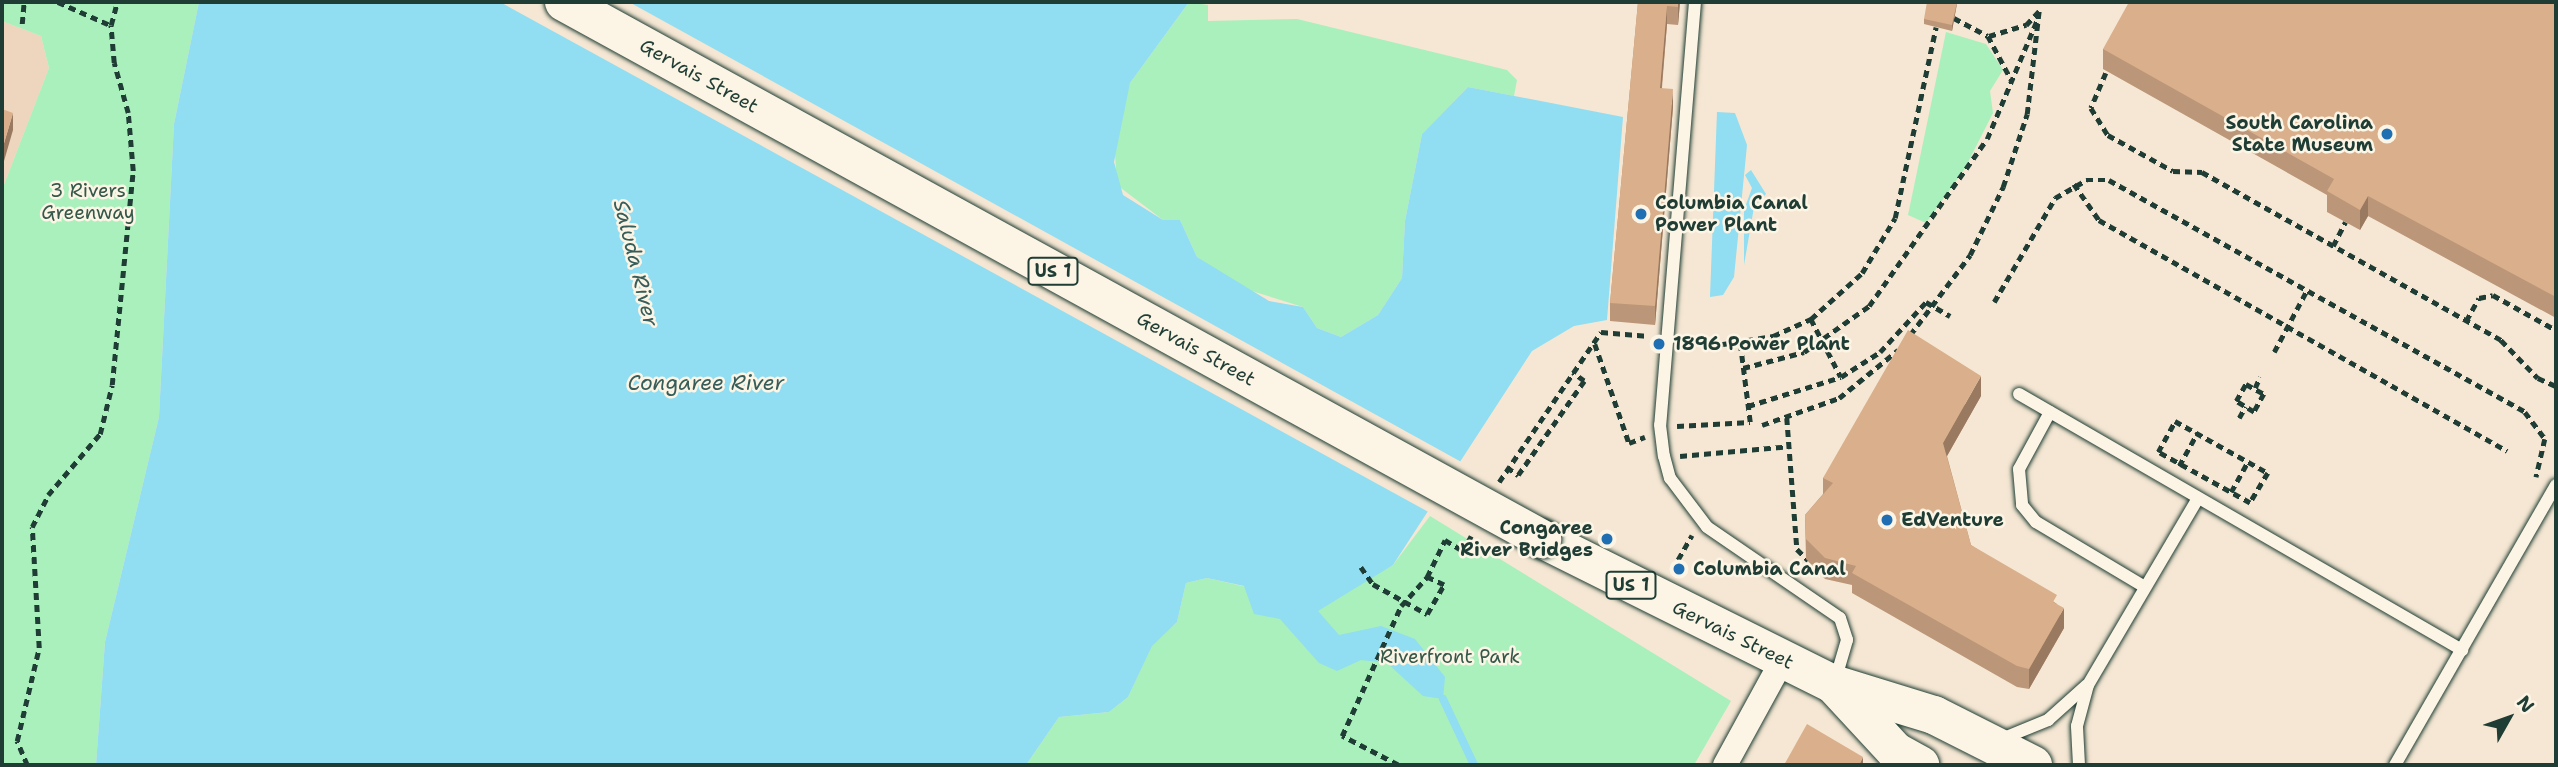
<!DOCTYPE html>
<html>
<head>
<meta charset="utf-8">
<style>
  body { margin:0 }
  #map { position:relative; width:2558px; height:767px; overflow:hidden; background:#f5e7d3; font-family:"Shantell Sans",sans-serif }
  div>[style] { position:absolute }
  [style*='--x'] { left:calc(var(--x)*1px); top:calc(var(--y)*1px); width:calc(var(--w)*1px); rotate:calc(var(--a)*1deg) }
  .built>* { inset:0; background:#edd6bd }
  .green>* { inset:0; background:#a9f0bd }
  .water>* { inset:0; background:#91ddf1 }
  .pier>* { inset:0; background:#f5e7d3 }
  .stream>* { height:8px; margin:-4px; padding:0 4px; transform-origin:4px; border-radius:4px; background:#91ddf1 }
  .path>* { height:4.5px; margin-top:-2.25px; transform-origin:0; background:repeating-linear-gradient(90deg,#1f3d34 0 7px,transparent 0 12px) }
  .roads { filter:drop-shadow(0 0 2px #1f3d34) drop-shadow(0 0 2px #1f3d34) }
  .service>* { height:12px; margin:-6px; padding:0 6px; transform-origin:6px; border-radius:6px; background:#fcf5e5 }
  .minor>* { height:24px; margin:-12px; padding:0 12px; transform-origin:12px; border-radius:12px; background:#fcf5e5 }
  .primary>* { height:38px; margin:-19px; padding:0 19px; transform-origin:19px; border-radius:19px; background:#fcf5e5 }
  .bridges { filter:drop-shadow(0 0 2px #1f3d34) drop-shadow(0 0 2px #1f3d34) }
  .primary-bridge>* { height:38px; margin:-19px; padding:0 19px; transform-origin:19px; border-radius:19px; background:#fcf5e5 }
  .wall>* { inset:0; background:#bb9678 }
  .shaded-wall>* { inset:0; background:#997a61 }
  .building>* { inset:0; background:#daaf8b }
  .dots>* { width:19px; height:19px; translate:-50% -50%; box-sizing:border-box; border:4px solid #fcf5e5; border-radius:50% }
  span { translate:-50% -50%; white-space:nowrap; text-align:center; line-height:1.15; -webkit-text-stroke:5px #fcf5e5; paint-order:stroke }
  .shield-label span { padding:2px 5px; background:#fcf5e5; border:2px solid; border-radius:5px; -webkit-text-stroke-width:0 }
  .shield-label { font-size:18px; color:#1f3d34; font-weight:700 }
  .street-label { font-size:19px; color:#1f3d34 }
  .poi-label { font-size:19px; color:#1f3d34; font-weight:700 }
  .right { translate:-100% -50%; text-align:right }
  .left { translate:0 -50%; text-align:left }
  .park-label { font-size:19px; color:#345849 }
  .water-label { font-size:21px; color:#365d5a; font-style:italic }
  .frame { position:absolute; inset:0; border:4px solid #1f3d34; pointer-events:none }
  .north { position:absolute; left:2474px; top:683px; width:70px; height:70px; -webkit-text-stroke:5px #fcf5e5; paint-order:stroke; rotate:50deg; font-size:19px; font-weight:700; line-height:28px; text-align:center; color:#1f3d34 }
  .north::after { content:''; display:block; margin:auto; width:24px; height:32px; background:#1f3d34; clip-path:polygon(50% 0,100% 100%,50% 72%,0 100%) }
</style>
</head>
<body>
<div id="map">
  <div class="built">
    <i style="clip-path:polygon(2px 21px,41px 36px,49px 68px,2px 190px)"></i>
  </div>
  <div class="green">
    <i style="clip-path:polygon(2px 2px,199px 2px,174px 124px,159px 417px,105px 642px,96px 765px,2px 765px,2px 190px,49px 68px,41px 36px,2px 21px)"></i>
    <i style="clip-path:polygon(1189px 2px,1208px 5px,1208px 21px,1297px 19px,1507px 70px,1517px 80px,1514px 96px,1468px 87px,1422px 134px,1405px 221px,1402px 278px,1378px 315px,1341px 337px,1317px 328px,1303px 307px,1242px 288px,1197px 257px,1180px 220px,1163px 220px,1117px 185px,1114px 138px,1130px 83px)"></i>
    <i style="clip-path:polygon(1946px 32px,1986px 44px,2003px 70px,1990px 91px,1993px 113px,1964px 170px,1926px 223px,1908px 215px)"></i>
    <i style="clip-path:polygon(1430px 516px,1731px 701px,1694px 765px,1026px 765px,1059px 717px,1109px 712px,1128px 697px,1152px 645px,1177px 622px,1186px 583px,1207px 578px,1322px 604px,1393px 565px)"></i>
  </div>
  <div class="water">
    <i style="clip-path:polygon(199px 2px,1189px 2px,1130px 83px,1114px 162px,1123px 195px,1163px 220px,1180px 220px,1197px 257px,1269px 301px,1303px 307px,1317px 328px,1341px 337px,1378px 315px,1402px 278px,1405px 221px,1422px 134px,1468px 87px,1623px 117px,1607px 320px,1574px 326px,1532px 351px,1393px 565px,1318px 611px,1339px 635px,1381px 626px,1415px 639px,1445px 677px,1443px 699px,1423px 696px,1387px 663px,1361px 660px,1337px 671px,1319px 663px,1280px 619px,1254px 614px,1244px 586px,1207px 578px,1186px 583px,1177px 622px,1152px 646px,1128px 697px,1109px 712px,1059px 717px,1026px 765px,96px 765px,105px 642px,159px 417px,174px 124px)"></i>
    <i style="clip-path:polygon(1717px 112px,1735px 113px,1747px 145px,1734px 277px,1723px 295px,1710px 297px)"></i>
    <i style="clip-path:polygon(1751px 170px,1766px 194px,1754px 207px,1744px 265px,1744px 210px,1752px 188px,1745px 175px)"></i>
  </div>
  <div class="pier">
    <i style="clip-path:polygon(500px 2px,629px 2px,1465px 464px,1434px 515px)"></i>
  </div>
  <div class="stream">
    <i style="--x:1443;--y:699;--w:73;--a:64.8"></i>
  </div>
  <div class="path">
    <i style="--x:58;--y:2;--w:57;--a:23.9"></i>
    <i style="--x:163;--y:4;--w:2;--a:-90"></i>
    <i style="--x:1954;--y:18;--w:38;--a:28"></i>
    <i style="--x:1988;--y:36;--w:51;--a:61.9"></i>
    <i style="--x:22;--y:24;--w:22;--a:-85"></i>
    <i style="--x:1989;--y:36;--w:39;--a:-17"></i>
    <i style="--x:2026;--y:25;--w:19;--a:-47"></i>
    <i style="--x:2106;--y:73;--w:38;--a:113"></i>
    <i style="--x:2091;--y:108;--w:32;--a:58"></i>
    <i style="--x:2108;--y:135;--w:74;--a:29"></i>
    <i style="--x:2173;--y:171;--w:29;--a:2"></i>
    <i style="--x:2202;--y:172;--w:343;--a:29.3"></i>
    <i style="--x:2501;--y:340;--w:53;--a:45.8"></i>
    <i style="--x:2538;--y:378;--w:20;--a:24"></i>
    <i style="--x:2074;--y:184;--w:44;--a:55.2"></i>
    <i style="--x:2099;--y:220;--w:469;--a:29.5"></i>
    <i style="--x:2333;--y:246;--w:27;--a:-63"></i>
    <i style="--x:1994;--y:302;--w:121;--a:-59.6"></i>
    <i style="--x:2055;--y:198;--w:36;--a:-30"></i>
    <i style="--x:2086;--y:180;--w:23;--a:0"></i>
    <i style="--x:2109;--y:180;--w:476;--a:29.1"></i>
    <i style="--x:2525;--y:412;--w:34;--a:53"></i>
    <i style="--x:2545;--y:439;--w:39;--a:103"></i>
    <i style="--x:1811;--y:319;--w:65;--a:62.7"></i>
    <i style="--x:2466;--y:321;--w:26;--a:-61"></i>
    <i style="--x:2479;--y:298;--w:14;--a:-12"></i>
    <i style="--x:2493;--y:295;--w:72;--a:29.1"></i>
    <i style="--x:1910;--y:335;--w:100;--a:-53.1"></i>
    <i style="--x:1970;--y:255;--w:76;--a:-64.1"></i>
    <i style="--x:2003;--y:187;--w:77;--a:-71.8"></i>
    <i style="--x:2027;--y:114;--w:104;--a:-83.4"></i>
    <i style="--x:1685;--y:341;--w:38;--a:5"></i>
    <i style="--x:1723;--y:344;--w:51;--a:-9.1"></i>
    <i style="--x:1773;--y:336;--w:42;--a:-24.1"></i>
    <i style="--x:1811;--y:319;--w:69;--a:-42"></i>
    <i style="--x:1862;--y:273;--w:64;--a:-59"></i>
    <i style="--x:1895;--y:218;--w:195;--a:-77.9"></i>
    <i style="--x:1595;--y:344;--w:105;--a:71"></i>
    <i style="--x:1629;--y:443;--w:17;--a:-21"></i>
    <i style="--x:2274;--y:352;--w:70;--a:-62"></i>
    <i style="--x:1743;--y:368;--w:63;--a:-14.7"></i>
    <i style="--x:1804;--y:352;--w:80;--a:-35.3"></i>
    <i style="--x:1869;--y:306;--w:204;--a:-54.8"></i>
    <i style="--x:1987;--y:139;--w:129;--a:-67.2"></i>
    <i style="--x:2246;--y:384;--w:21;--a:29"></i>
    <i style="--x:2264;--y:394;--w:21;--a:119"></i>
    <i style="--x:2254;--y:412;--w:21;--a:-149"></i>
    <i style="--x:2236;--y:401;--w:20;--a:-60"></i>
    <i style="--x:2255;--y:388;--w:12;--a:-66"></i>
    <i style="--x:1748;--y:406;--w:97;--a:-17.3"></i>
    <i style="--x:1841;--y:377;--w:46;--a:-32.7"></i>
    <i style="--x:1880;--y:352;--w:68;--a:-47.4"></i>
    <i style="--x:1926;--y:302;--w:28;--a:30"></i>
    <i style="--x:1787;--y:418;--w:131;--a:85.6"></i>
    <i style="--x:1797;--y:549;--w:16;--a:45"></i>
    <i style="--x:2239;--y:418;--w:13;--a:-61"></i>
    <i style="--x:2175;--y:421;--w:107;--a:29.2"></i>
    <i style="--x:2268;--y:473;--w:35;--a:121"></i>
    <i style="--x:2250;--y:503;--w:105;--a:-151"></i>
    <i style="--x:2158;--y:452;--w:35;--a:-61"></i>
    <i style="--x:1762;--y:425;--w:82;--a:-19.3"></i>
    <i style="--x:1839;--y:398;--w:76;--a:-39.1"></i>
    <i style="--x:1677;--y:426;--w:73;--a:-3.1"></i>
    <i style="--x:1750;--y:422;--w:80;--a:-97.2"></i>
    <i style="--x:1680;--y:456;--w:111;--a:-5.1"></i>
    <i style="--x:2179;--y:466;--w:38;--a:-61"></i>
    <i style="--x:1507;--y:467;--w:14;--a:36"></i>
    <i style="--x:1518;--y:475;--w:115;--a:-54.9"></i>
    <i style="--x:1584;--y:381;--w:14;--a:-144"></i>
    <i style="--x:1499;--y:482;--w:181;--a:-55.8"></i>
    <i style="--x:1601;--y:332;--w:48;--a:4.8"></i>
    <i style="--x:2231;--y:492;--w:35;--a:-61"></i>
    <i style="--x:1361;--y:567;--w:21;--a:55"></i>
    <i style="--x:1373;--y:584;--w:62;--a:29.1"></i>
    <i style="--x:1427;--y:614;--w:34;--a:-60"></i>
    <i style="--x:1444;--y:585;--w:19;--a:-155"></i>
    <i style="--x:1672;--y:570;--w:40;--a:-60.3"></i>
    <i style="--x:27;--y:765;--w:26;--a:-113"></i>
    <i style="--x:17;--y:741;--w:96;--a:-76.7"></i>
    <i style="--x:39;--y:648;--w:121;--a:-93.3"></i>
    <i style="--x:32;--y:527;--w:36;--a:-63"></i>
    <i style="--x:48;--y:495;--w:80;--a:-49.6"></i>
    <i style="--x:100;--y:434;--w:50;--a:-76.2"></i>
    <i style="--x:112;--y:385;--w:215;--a:-84.4"></i>
    <i style="--x:133;--y:171;--w:58;--a:-94.9"></i>
    <i style="--x:128;--y:113;--w:52;--a:-105.6"></i>
    <i style="--x:114;--y:63;--w:38;--a:-95"></i>
    <i style="--x:111;--y:25;--w:24;--a:-75"></i>
    <i style="--x:1398;--y:765;--w:63;--a:-152.6"></i>
    <i style="--x:1342;--y:736;--w:143;--a:-65.6"></i>
    <i style="--x:1401;--y:606;--w:39;--a:-48"></i>
    <i style="--x:1427;--y:577;--w:41;--a:-64.1"></i>
    <i style="--x:1445;--y:540;--w:21;--a:31"></i>
    <i style="--x:1463;--y:551;--w:17;--a:-62"></i>
  </div>
  <div class="roads">
    <div class="service">
      <i style="--x:1695;--y:2;--w:424;--a:94.7"></i>
      <i style="--x:1660;--y:425;--w:31;--a:83"></i>
      <i style="--x:1664;--y:456;--w:23;--a:75"></i>
      <i style="--x:1670;--y:478;--w:61;--a:52.9"></i>
      <i style="--x:1707;--y:527;--w:161;--a:34.4"></i>
      <i style="--x:1840;--y:618;--w:23;--a:72"></i>
      <i style="--x:1847;--y:640;--w:43;--a:106.3"></i>
      <i style="--x:2019;--y:394;--w:512;--a:30.02"></i>
      <i style="--x:2050;--y:412;--w:65;--a:118.5"></i>
      <i style="--x:2019;--y:469;--w:36;--a:85"></i>
      <i style="--x:2022;--y:505;--w:22;--a:51"></i>
      <i style="--x:2036;--y:522;--w:127;--a:30.8"></i>
      <i style="--x:2004;--y:738;--w:48;--a:-22.2"></i>
      <i style="--x:2048;--y:720;--w:52;--a:-41.9"></i>
      <i style="--x:2079;--y:765;--w:39;--a:-93"></i>
      <i style="--x:2077;--y:726;--w:42;--a:-75"></i>
      <i style="--x:2088;--y:685;--w:217;--a:-59.5"></i>
      <i style="--x:2395;--y:765;--w:323;--a:-60.1"></i>
    </div>
    <div class="minor">
      <i style="--x:1725;--y:765;--w:121;--a:-61.3"></i>
    </div>
    <div class="primary">
      <i style="--x:1542;--y:539;--w:325;--a:26.5"></i>
      <i style="--x:1833;--y:684;--w:106;--a:17.1"></i>
      <i style="--x:1934;--y:715;--w:111;--a:26.8"></i>
      <i style="--x:1835;--y:686;--w:88;--a:47.3"></i>
      <i style="--x:1895;--y:751;--w:29;--a:29"></i>
    </div>
  </div>
  <div class="bridges">
    <div class="primary-bridge">
      <i style="--x:564;--y:2;--w:1116;--a:28.77"></i>
    </div>
  </div>
  <div class="wall">
    <i style="clip-path:polygon(1638px 2px,1680px 2px,1678px 25px,1667px 24px,1662px 88px,1673px 107px,1655px 325px,1610px 321px,1610px 303px)"></i>
    <i style="clip-path:polygon(1957px 2px,1952px 31px,1924px 24px,1924px 19px)"></i>
    <i style="clip-path:polygon(2556px 2px,2556px 318px,2368px 216px,2360px 230px,2327px 212px,2327px 195px,2103px 69px,2103px 49px)"></i>
    <i style="clip-path:polygon(1981px 396px,1947px 456px,1971px 545px,2057px 604px,2064px 628px,2029px 689px,2017px 687px,1852px 593px,1852px 585px,1825px 579px,1806px 559px,1805px 515px,1823px 494px,1823px 478px)"></i>
  </div>
  <div class="shaded-wall">
    <i style="clip-path:polygon(1678px 2px,1680px 2px,1678px 25px)"></i>
    <i style="clip-path:polygon(1957px 2px,1957px 4px,1952px 31px,1952px 25px)"></i>
    <i style="clip-path:polygon(1667px 6px,1667px 24px,1660px 106px,1660px 88px)"></i>
    <i style="clip-path:polygon(1673px 89px,1673px 107px,1655px 325px,1655px 306px)"></i>
    <i style="clip-path:polygon(13px 113px,13px 130px,2px 168px,2px 150px)"></i>
    <i style="clip-path:polygon(2368px 196px,2368px 216px,2360px 230px,2360px 210px)"></i>
    <i style="clip-path:polygon(1981px 376px,1981px 396px,1943px 463px,1943px 443px)"></i>
    <i style="clip-path:polygon(2064px 608px,2064px 628px,2029px 689px,2029px 669px)"></i>
    <i style="clip-path:polygon(1863px 757px,1863px 765px,1859px 765px)"></i>
  </div>
  <div class="building">
    <i style="clip-path:polygon(1638px 2px,1678px 2px,1678px 7px,1667px 6px,1660px 88px,1673px 89px,1655px 306px,1610px 303px)"></i>
    <i style="clip-path:polygon(1927px 2px,1957px 2px,1952px 25px,1924px 19px)"></i>
    <i style="clip-path:polygon(2129px 2px,2556px 2px,2556px 297px,2368px 196px,2360px 210px,2327px 191px,2334px 179px,2103px 49px)"></i>
    <i style="clip-path:polygon(2px 109px,13px 113px,2px 150px)"></i>
    <i style="clip-path:polygon(1908px 330px,1981px 376px,1943px 443px,1971px 545px,2057px 595px,2053px 602px,2064px 608px,2029px 669px,2017px 666px,1852px 573px,1856px 566px,1825px 558px,1806px 539px,1805px 515px,1833px 483px,1823px 478px)"></i>
    <i style="clip-path:polygon(1807px 724px,1863px 757px,1859px 765px,1784px 765px)"></i>
  </div>
  <div class="dots">
    <i style="left:2387px;top:134px;background:#1f6fb2"></i>
    <i style="left:1641px;top:214px;background:#1f6fb2"></i>
    <i style="left:1659px;top:344px;background:#1f6fb2"></i>
    <i style="left:1887px;top:520px;background:#1f6fb2"></i>
    <i style="left:1607px;top:539px;background:#1f6fb2"></i>
    <i style="left:1679px;top:569px;background:#1f6fb2"></i>
  </div>
  <div class="shield-label">
    <span style="left:1053px;top:271px">US 1</span>
    <span style="left:1631px;top:585px">US 1</span>
  </div>
  <div class="street-label">
    <span style="left:699px;top:76px;rotate:29deg">Gervais Street</span>
    <span style="left:1196px;top:349px;rotate:29deg">Gervais Street</span>
    <span style="left:1733px;top:635px;rotate:26deg">Gervais Street</span>
  </div>
  <div class="poi-label">
    <span class="right" style="left:2373px;top:134px">South Carolina<br>State Museum</span>
    <span class="left" style="left:1655px;top:214px">Columbia Canal<br>Power Plant</span>
    <span class="left" style="left:1673px;top:344px">1896 Power Plant</span>
    <span class="left" style="left:1901px;top:520px">EdVenture</span>
    <span class="right" style="left:1593px;top:539px">Congaree<br>River Bridges</span>
    <span class="left" style="left:1693px;top:569px">Columbia Canal</span>
  </div>
  <div class="park-label">
    <span style="left:88px;top:202px">3 Rivers<br>Greenway</span>
    <span style="left:1450px;top:657px">Riverfront Park</span>
  </div>
  <div class="water-label">
    <span style="left:636px;top:263px;rotate:76deg">Saluda River</span>
    <span style="left:706px;top:383px">Congaree River</span>
  </div>
  <div class="frame"></div>
  <div class="north">N</div>
</div>
</body>
</html>
